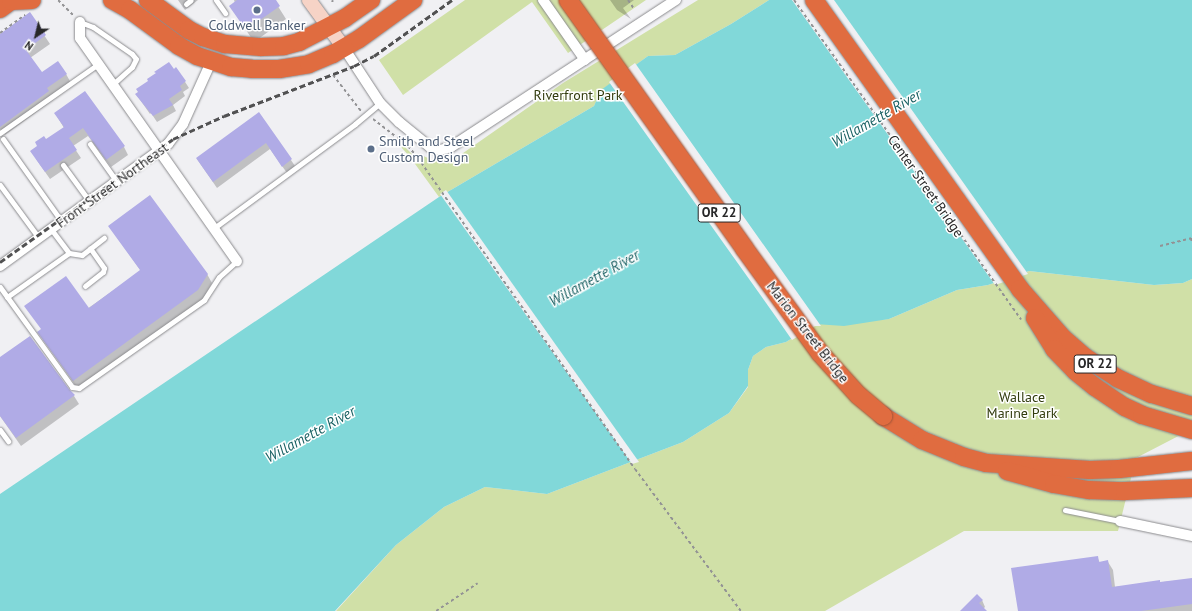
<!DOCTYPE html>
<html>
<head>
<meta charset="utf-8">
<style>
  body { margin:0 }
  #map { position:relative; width:1192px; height:611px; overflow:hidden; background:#f0f0f3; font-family:"PT Sans",sans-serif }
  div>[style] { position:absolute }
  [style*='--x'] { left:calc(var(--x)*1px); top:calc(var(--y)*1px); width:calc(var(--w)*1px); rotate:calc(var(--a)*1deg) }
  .green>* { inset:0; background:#d0e0a7 }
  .water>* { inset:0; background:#81d8d9 }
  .pier>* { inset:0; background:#f0f0f3 }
  .shadow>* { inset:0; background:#0003 }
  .building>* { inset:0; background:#b0abe6 }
  .path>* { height:2px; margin-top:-1px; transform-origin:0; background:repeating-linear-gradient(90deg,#929294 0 3px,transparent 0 6px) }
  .roads { filter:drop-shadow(0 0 1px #8b8b8e) drop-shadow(0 0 1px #8b8b8e) }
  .lane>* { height:5px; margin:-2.5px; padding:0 2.5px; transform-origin:2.5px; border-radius:2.5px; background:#fff }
  .street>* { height:10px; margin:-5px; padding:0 5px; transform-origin:5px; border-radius:5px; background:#fff }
  .secondary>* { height:14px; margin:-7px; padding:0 7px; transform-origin:7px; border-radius:7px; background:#f6d3c6 }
  .highway>* { height:18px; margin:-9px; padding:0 9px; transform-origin:9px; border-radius:9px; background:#e06c40 }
  .rail>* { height:3px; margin-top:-1.5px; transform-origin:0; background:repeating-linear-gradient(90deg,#515152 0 6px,transparent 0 9px) }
  .bridges { filter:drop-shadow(0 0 1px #9f5438) drop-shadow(0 0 1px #9f5438) }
  .highway-bridge>* { height:18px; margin:-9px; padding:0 9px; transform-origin:9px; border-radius:9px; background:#e06c40 }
  .dots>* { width:11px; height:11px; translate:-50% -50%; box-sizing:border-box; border:2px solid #fff; border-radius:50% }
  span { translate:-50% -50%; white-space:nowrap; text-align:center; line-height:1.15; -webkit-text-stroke:3px #fff; paint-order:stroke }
  .shield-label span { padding:1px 3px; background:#fff; border:1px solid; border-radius:3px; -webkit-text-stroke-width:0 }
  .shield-label { font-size:13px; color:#272728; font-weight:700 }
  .service-label { font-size:14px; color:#4e5e75 }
  .left { translate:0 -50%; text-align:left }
  .park-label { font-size:14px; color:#323c0e }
  .street-label { font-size:14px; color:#272728 }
  .water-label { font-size:15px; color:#196163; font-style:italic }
  .north { position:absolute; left:16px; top:16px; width:40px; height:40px; -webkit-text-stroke:3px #fff; paint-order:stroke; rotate:215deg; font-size:11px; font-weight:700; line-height:16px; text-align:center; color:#272728 }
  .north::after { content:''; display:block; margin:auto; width:14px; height:18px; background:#272728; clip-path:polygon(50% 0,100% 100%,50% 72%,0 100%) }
</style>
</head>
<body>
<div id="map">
  <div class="green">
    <i style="clip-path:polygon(465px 0,646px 0,568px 53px,532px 2px,403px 95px,379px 60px)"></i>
    <i style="clip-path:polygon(698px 0,769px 0,731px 24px,675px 55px,648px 56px,602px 90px,594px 106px,439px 197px,410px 157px,401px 147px,403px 146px,405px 147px,416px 158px,421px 155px,435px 161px,448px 161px,456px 158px,563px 83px)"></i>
    <i style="clip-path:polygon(1029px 271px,1154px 285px,1183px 283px,1192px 279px,1192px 429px,1136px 458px,1118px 531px,964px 531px,825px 611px,336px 611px,396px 545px,444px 507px,485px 487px,547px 494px,683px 442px,729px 413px,748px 387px,748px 370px,753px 356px,766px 347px,786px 342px,815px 324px,889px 319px,957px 290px,988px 285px)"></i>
  </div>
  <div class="water">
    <i style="clip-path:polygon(769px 0,1192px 0,1192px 279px,1183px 283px,1154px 285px,1029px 271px,988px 285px,957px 290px,889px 319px,844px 326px,815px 324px,786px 342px,766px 347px,753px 356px,748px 370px,748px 386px,729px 413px,683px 442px,547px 494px,485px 487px,444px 507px,396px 545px,335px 611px,0 611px,0 494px,439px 197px,594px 106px,601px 90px,648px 56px,675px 55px,731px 24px)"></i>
  </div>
  <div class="pier">
    <i style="clip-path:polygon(792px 0,834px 0,1028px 274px,995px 285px)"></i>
    <i style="clip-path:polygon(635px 63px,821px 326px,815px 326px,792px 340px,776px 317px,609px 82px)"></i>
    <i style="clip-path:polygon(446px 190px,639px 462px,632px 464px,440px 194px)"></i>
  </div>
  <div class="shadow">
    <i style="clip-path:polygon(178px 0,198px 0,185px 10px)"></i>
    <i style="clip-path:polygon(234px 0,274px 0,286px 19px,254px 42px,230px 6px,235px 3px)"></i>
    <i style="clip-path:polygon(610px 0,634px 0,623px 8px,631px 19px,617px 10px)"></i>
    <i style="clip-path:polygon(30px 14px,50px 44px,30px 58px,42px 74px,66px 74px,71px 83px,51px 96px,53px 100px,5px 135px,0 129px,0 35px)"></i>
    <i style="clip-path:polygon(176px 68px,189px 88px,183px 92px,185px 96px,173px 105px,176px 111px,157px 122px,151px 113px,150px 114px,136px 94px)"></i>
    <i style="clip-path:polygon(55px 113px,124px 147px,128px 155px,111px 167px,88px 136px,73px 146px,81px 158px,50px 179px,36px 159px,46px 141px,64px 128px)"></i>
    <i style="clip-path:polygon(259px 113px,295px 166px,287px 173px,270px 149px,217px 188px,197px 159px)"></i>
    <i style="clip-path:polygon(109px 226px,207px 274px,212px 283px,203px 299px,78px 389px,43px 340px,141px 271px)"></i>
    <i style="clip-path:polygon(0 358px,68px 390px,74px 396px,79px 404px,21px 446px,0 416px)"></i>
    <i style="clip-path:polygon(1097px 557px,1100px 563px,1108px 562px,1113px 570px,1115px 587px,1192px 579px,1192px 611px,1019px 611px)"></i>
    <i style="clip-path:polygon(982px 600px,985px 607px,983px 609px,984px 611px,961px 611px)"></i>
  </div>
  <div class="building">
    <i style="clip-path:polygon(237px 0,276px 0,280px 6px,246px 30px,229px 6px)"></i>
    <i style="clip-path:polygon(30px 12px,46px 35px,26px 50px,42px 72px,58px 61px,67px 74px,47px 88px,49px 91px,0 127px,0 34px)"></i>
    <i style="clip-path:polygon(169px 62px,174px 69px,176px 67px,186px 81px,180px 86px,182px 90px,169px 99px,173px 105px,153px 116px,135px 94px,138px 92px,136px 89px,148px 81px,147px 79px,156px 73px,154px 72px)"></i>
    <i style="clip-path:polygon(85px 91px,125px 146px,106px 160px,83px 128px,69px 138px,77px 150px,45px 172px,30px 151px,37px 146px,35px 142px,44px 136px,46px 139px,64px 127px,54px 113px)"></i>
    <i style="clip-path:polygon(259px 112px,292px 159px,282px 167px,266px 143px,213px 182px,196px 158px)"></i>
    <i style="clip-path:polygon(150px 195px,208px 274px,198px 290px,73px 381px,37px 332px,41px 329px,24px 306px,66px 276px,89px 308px,140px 270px,108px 226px)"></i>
    <i style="clip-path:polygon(30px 336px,69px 389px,75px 395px,16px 438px,0 416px,0 357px)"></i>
    <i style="clip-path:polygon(1098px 556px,1099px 562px,1108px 560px,1112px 587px,1160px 580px,1160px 582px,1192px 578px,1192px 604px,1141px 611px,1018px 611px,1011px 568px)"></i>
    <i style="clip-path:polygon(977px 594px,983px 600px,979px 603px,987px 611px,960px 611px)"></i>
  </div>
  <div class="path">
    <i style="--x:58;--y:0;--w:23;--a:45"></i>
    <i style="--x:628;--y:0;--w:11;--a:56"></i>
    <i style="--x:794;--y:0;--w:392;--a:54.6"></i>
    <i style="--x:332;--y:2;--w:2;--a:-63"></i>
    <i style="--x:0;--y:33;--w:31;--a:-36"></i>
    <i style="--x:333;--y:75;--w:46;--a:52.1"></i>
    <i style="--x:373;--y:119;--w:44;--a:37.6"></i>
    <i style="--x:408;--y:146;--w:16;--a:50"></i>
    <i style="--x:418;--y:158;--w:379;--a:55.1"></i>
    <i style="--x:635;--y:469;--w:177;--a:53.3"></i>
    <i style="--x:1160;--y:246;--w:32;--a:-14"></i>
    <i style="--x:1191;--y:238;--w:5;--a:79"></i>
    <i style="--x:436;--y:611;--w:50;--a:-33.7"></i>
  </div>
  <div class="roads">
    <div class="lane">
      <i style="--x:216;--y:0;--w:16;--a:55"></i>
      <i style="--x:186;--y:4;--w:6;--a:-39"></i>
      <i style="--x:80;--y:22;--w:14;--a:21"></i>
      <i style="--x:93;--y:27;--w:47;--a:34.7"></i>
      <i style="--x:132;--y:54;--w:6;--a:51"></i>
      <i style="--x:136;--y:59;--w:9;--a:117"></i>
      <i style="--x:132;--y:67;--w:25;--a:138"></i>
      <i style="--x:0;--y:133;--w:120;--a:-35.1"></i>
      <i style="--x:3;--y:139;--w:102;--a:54.6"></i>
      <i style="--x:90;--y:144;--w:47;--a:54.6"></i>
      <i style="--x:63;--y:165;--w:46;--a:53.9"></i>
      <i style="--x:0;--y:185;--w:66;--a:53.7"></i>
      <i style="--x:214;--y:228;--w:175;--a:-36.4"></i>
      <i style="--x:355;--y:124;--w:33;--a:-40"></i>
      <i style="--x:69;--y:253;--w:13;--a:9"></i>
      <i style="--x:82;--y:255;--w:28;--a:-38"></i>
      <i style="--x:85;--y:286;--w:23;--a:-38"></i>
      <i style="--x:103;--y:272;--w:4;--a:-76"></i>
      <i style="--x:104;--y:268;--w:24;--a:-125"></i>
      <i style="--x:0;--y:287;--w:123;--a:54.2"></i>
      <i style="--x:72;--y:387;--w:7;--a:8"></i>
      <i style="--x:79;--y:388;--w:153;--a:-35.1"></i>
      <i style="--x:204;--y:300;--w:27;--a:-57"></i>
      <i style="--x:219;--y:277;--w:24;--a:-42"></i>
      <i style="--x:7;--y:297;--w:76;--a:-35.4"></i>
      <i style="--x:69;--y:253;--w:30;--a:-127"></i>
      <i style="--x:0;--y:430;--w:14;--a:54"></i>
      <i style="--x:1065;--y:510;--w:56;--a:11.3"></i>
    </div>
    <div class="street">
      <i style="--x:543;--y:0;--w:73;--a:55"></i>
      <i style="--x:80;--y:22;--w:16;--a:90"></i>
      <i style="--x:80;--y:38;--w:273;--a:54.9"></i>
      <i style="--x:344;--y:48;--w:66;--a:56.8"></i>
      <i style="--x:380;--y:103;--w:27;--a:45"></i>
      <i style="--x:399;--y:122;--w:40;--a:39"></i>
      <i style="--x:430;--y:147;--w:10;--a:17"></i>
      <i style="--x:440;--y:150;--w:11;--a:-15"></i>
      <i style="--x:451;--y:147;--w:269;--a:-33.2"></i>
      <i style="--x:0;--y:266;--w:208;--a:-36"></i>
      <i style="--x:168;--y:144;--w:25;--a:-53"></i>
      <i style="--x:183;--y:124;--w:68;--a:-65.7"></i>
      <i style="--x:1120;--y:521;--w:74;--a:11.8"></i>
    </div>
    <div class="secondary">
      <i style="--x:309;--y:0;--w:59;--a:53.9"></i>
    </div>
    <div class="highway">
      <i style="--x:112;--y:0;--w:21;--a:29"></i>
      <i style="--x:130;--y:10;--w:61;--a:36.3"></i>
      <i style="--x:179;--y:46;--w:21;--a:29"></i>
      <i style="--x:197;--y:56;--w:36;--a:18"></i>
      <i style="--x:231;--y:67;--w:21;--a:5"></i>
      <i style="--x:252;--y:69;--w:27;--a:0"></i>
      <i style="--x:279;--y:69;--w:30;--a:-9"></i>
      <i style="--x:309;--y:64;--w:26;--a:-23"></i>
      <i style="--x:333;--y:54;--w:30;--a:-30"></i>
      <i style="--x:359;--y:39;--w:67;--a:-35.8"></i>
      <i style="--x:148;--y:0;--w:51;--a:36.2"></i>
      <i style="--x:189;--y:30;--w:16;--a:27"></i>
      <i style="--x:203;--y:37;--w:23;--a:18"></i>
      <i style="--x:225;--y:44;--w:36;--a:5"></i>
      <i style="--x:261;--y:47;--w:23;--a:-2"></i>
      <i style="--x:284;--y:46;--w:16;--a:-15"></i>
      <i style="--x:299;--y:42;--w:52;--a:-27.6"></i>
      <i style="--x:345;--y:18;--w:32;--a:-35"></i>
      <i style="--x:814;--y:0;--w:355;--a:54.5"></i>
      <i style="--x:1020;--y:289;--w:65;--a:48.7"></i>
      <i style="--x:1063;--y:338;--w:29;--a:41"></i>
      <i style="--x:1085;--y:357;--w:38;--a:33"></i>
      <i style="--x:1117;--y:378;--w:38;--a:25"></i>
      <i style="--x:1152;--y:394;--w:42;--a:16.7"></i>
      <i style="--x:0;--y:9;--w:14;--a:-36"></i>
      <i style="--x:11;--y:1;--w:21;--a:-3"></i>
      <i style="--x:1035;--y:318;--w:36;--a:58"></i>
      <i style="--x:1054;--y:349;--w:30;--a:46"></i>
      <i style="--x:1075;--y:371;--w:26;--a:39"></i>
      <i style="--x:1095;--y:387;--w:36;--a:34"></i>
      <i style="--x:1125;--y:407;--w:19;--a:25"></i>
      <i style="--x:1142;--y:415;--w:52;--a:16.7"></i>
      <i style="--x:883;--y:416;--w:46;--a:31.6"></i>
      <i style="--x:922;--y:440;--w:45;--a:22"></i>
      <i style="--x:964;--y:457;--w:23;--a:15"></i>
      <i style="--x:986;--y:463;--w:104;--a:3.9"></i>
      <i style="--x:1090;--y:470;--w:29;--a:-2"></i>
      <i style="--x:1119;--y:469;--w:73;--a:-6.3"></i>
      <i style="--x:1007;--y:471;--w:49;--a:15.5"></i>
      <i style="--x:1054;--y:484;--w:36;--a:10"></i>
      <i style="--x:1089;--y:490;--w:36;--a:2"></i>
      <i style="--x:1125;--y:491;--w:67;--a:-2.6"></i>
    </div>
  </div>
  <div class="rail">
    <i style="--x:0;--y:262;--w:212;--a:-35.4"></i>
    <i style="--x:173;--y:139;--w:56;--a:-24.3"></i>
    <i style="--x:224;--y:116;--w:139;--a:-21"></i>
    <i style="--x:354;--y:66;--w:22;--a:-27"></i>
    <i style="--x:374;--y:56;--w:96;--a:-35.7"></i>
  </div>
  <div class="bridges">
    <div class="highway-bridge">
      <i style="--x:568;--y:0;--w:304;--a:54.6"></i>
      <i style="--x:744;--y:248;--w:130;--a:54.1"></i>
      <i style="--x:820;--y:353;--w:57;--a:47.9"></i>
      <i style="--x:858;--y:395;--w:33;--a:40"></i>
    </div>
  </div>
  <div class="dots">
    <i style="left:257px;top:10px;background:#5c6f8a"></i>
    <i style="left:371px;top:149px;background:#5c6f8a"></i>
  </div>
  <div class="shield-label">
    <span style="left:719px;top:213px">OR 22</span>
    <span style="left:1095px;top:364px">OR 22</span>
  </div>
  <div class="service-label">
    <span style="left:257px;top:25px">Coldwell Banker</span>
    <span class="left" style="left:379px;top:149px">Smith and Steel<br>Custom Design</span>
  </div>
  <div class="park-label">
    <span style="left:578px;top:95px">Riverfront Park</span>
    <span style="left:1022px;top:405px">Wallace<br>Marine Park</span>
  </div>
  <div class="street-label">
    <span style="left:112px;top:185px;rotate:-36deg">Front Street Northeast</span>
    <span style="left:926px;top:186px;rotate:55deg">Center Street Bridge</span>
    <span style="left:808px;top:332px;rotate:52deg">Marion Street Bridge</span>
  </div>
  <div class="water-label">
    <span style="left:876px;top:118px;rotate:-30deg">Willamette River</span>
    <span style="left:594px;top:278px;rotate:-29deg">Willamette River</span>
    <span style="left:310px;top:434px;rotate:-29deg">Willamette River</span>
  </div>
  <div class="north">N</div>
</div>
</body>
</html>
